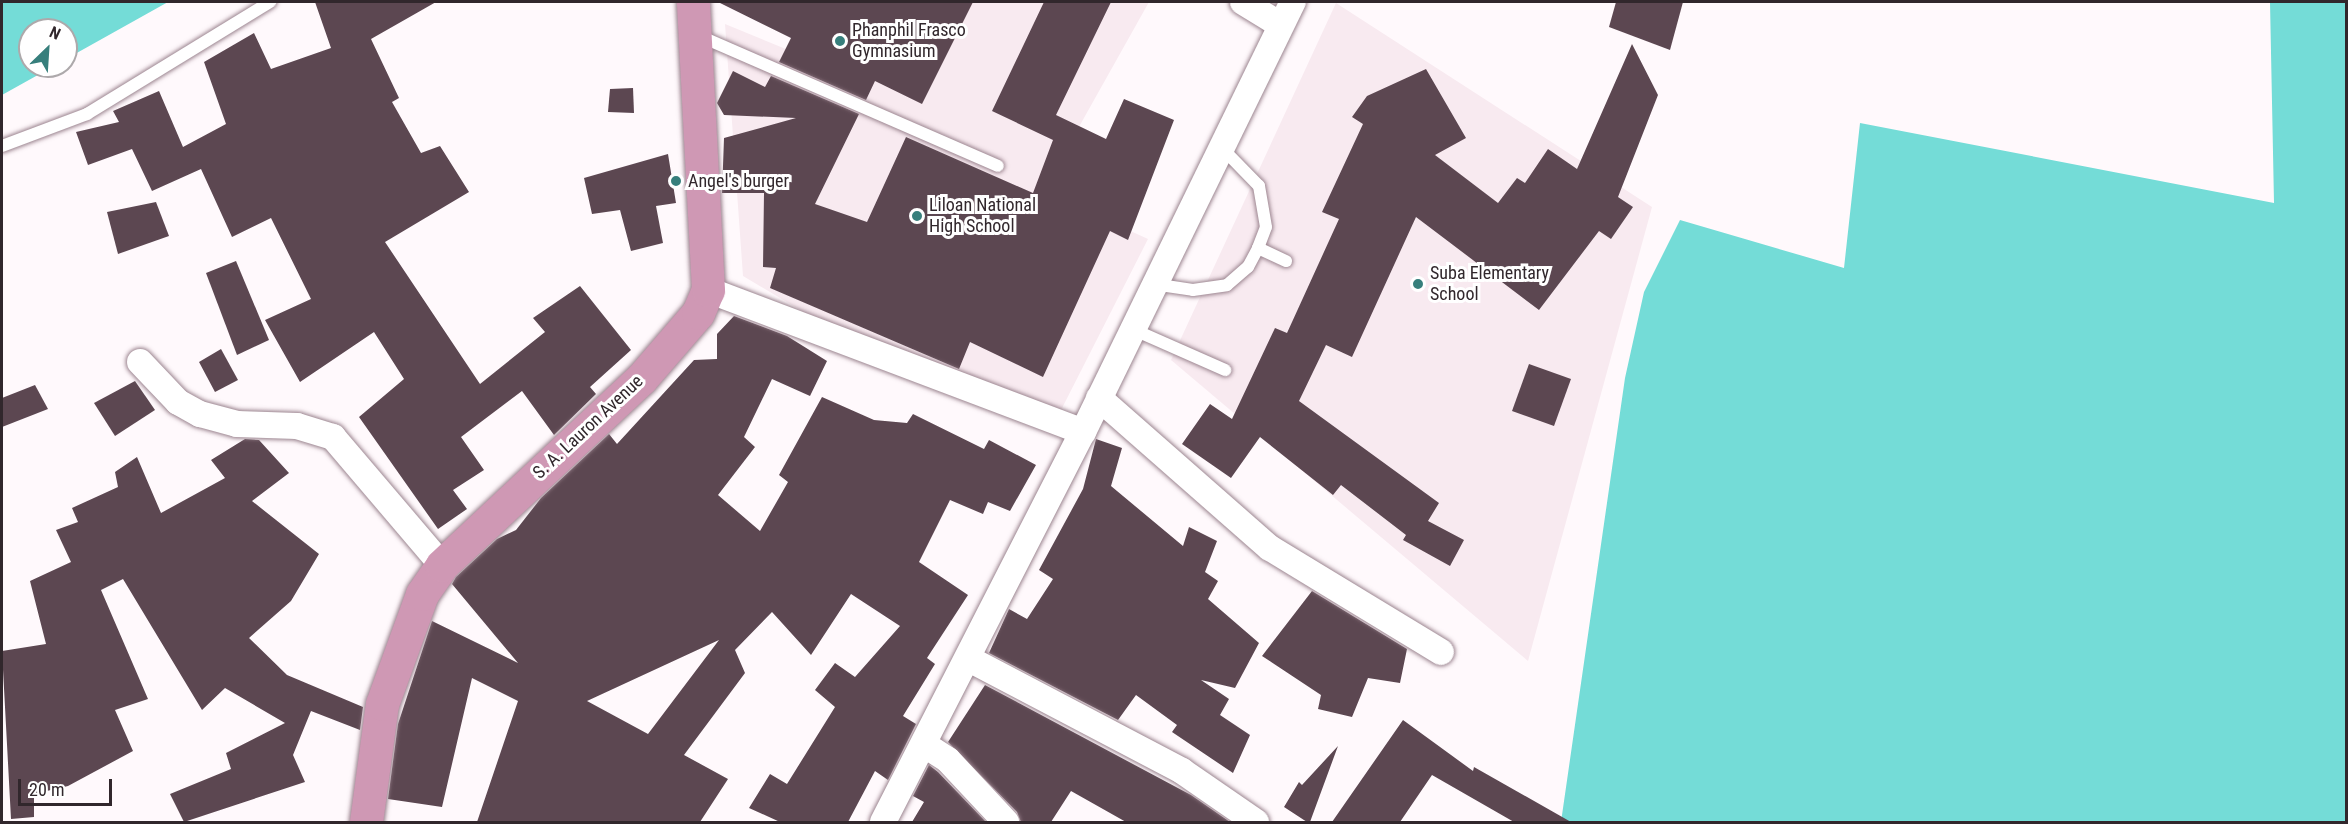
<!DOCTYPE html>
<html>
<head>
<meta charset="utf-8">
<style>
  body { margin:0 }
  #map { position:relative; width:2348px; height:824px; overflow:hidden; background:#fff9fc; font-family:"Roboto Condensed",sans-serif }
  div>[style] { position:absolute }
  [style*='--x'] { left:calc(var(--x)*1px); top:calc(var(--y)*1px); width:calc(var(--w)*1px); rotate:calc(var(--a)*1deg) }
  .built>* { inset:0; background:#f8eaf0 }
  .water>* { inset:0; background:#74dcd7 }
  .building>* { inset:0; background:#5c4751 }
  .roads { filter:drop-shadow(0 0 2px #9c8590) drop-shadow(0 0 2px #9c8590) }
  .service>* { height:12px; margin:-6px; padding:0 6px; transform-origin:6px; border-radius:6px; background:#fff }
  .minor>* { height:26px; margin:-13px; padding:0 13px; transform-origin:13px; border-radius:13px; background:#fff }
  .trunk>* { height:33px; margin:-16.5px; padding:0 16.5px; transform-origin:16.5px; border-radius:16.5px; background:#cf98b4 }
  .dots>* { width:16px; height:16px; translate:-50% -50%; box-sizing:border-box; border:3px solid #fff; border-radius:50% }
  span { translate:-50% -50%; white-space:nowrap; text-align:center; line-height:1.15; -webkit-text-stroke:6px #fff; paint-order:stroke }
  .poi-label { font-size:18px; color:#31272c }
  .left { translate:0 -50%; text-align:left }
  .street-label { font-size:18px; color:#31272c }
  .frame { position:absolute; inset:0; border:3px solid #31272c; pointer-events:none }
  .north { position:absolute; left:18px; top:18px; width:60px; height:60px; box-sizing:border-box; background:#fff; border:2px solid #ada9ab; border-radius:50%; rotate:25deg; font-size:16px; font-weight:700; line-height:24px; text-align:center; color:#31272c }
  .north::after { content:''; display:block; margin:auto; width:21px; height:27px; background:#377f7c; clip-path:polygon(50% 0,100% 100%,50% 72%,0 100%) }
  .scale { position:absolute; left:18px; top:779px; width:94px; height:27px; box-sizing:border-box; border:3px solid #31272c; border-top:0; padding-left:8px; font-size:18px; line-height:21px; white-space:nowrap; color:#31272c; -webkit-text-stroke:4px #fff; paint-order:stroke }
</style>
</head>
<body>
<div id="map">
  <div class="built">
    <i style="clip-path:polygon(906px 2px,1149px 2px,1043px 191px,1148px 239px,1058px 416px,829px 327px,743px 276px,725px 24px,866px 82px)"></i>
    <i style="clip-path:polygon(1336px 3px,1652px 207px,1528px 661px,1171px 360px)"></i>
  </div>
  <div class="water">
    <i style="clip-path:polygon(2px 2px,168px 2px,66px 59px,66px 30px,30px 30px,30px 66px,54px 66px,2px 95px)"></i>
    <i style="clip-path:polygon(2270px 2px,2346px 2px,2346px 822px,1561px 822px,1625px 378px,1644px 292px,1680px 220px,1844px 268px,1860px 123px,2274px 203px)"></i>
  </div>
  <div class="building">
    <i style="clip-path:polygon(315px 2px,436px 2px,371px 39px,399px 98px,392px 102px,421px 153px,440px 146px,469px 192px,385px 242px,480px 384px,545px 332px,533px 318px,580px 286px,631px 350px,590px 387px,596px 394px,554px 435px,522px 391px,461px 437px,484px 470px,453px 490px,467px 509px,438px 529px,359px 417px,404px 379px,374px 332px,300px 382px,265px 320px,311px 299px,271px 218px,232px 237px,201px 169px,152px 191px,132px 149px,88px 165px,76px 132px,119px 122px,113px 111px,159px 91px,183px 147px,226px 124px,204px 62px,254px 33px,271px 69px,331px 48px)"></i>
    <i style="clip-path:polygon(718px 2px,973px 2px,922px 104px,875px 81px,866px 100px,779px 62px,791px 38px)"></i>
    <i style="clip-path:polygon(1044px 2px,1111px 2px,1056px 115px,1106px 139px,1124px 99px,1174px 120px,1128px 240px,1110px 231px,1043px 377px,970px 342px,959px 369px,770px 288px,776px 268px,763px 267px,764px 193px,722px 193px,724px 138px,796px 118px,724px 115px,717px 103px,733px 71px,765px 87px,771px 76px,859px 114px,815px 204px,867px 222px,906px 137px,1033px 193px,1053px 140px,992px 111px)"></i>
    <i style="clip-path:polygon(1616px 2px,1683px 2px,1670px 50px,1609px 27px)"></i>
    <i style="clip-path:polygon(1632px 44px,1658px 95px,1618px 197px,1633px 207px,1611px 239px,1599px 231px,1539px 310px,1416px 217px,1352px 357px,1326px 345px,1299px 401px,1439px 503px,1428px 521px,1464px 540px,1450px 566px,1403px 540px,1406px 535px,1341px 485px,1333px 495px,1260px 437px,1231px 478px,1182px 444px,1210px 404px,1232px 419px,1275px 328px,1287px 333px,1339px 219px,1322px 212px,1363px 124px,1352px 117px,1367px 96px,1426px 69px,1466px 138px,1435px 155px,1498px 203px,1517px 178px,1525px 183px,1548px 149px,1577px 169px)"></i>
    <i style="clip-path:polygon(633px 88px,634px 113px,608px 112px,610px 89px)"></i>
    <i style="clip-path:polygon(668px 154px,676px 203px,656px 206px,663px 243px,631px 251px,620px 210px,592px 214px,584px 178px)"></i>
    <i style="clip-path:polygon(156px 202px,169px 236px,118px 254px,107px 212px)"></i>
    <i style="clip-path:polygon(236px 261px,269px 340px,237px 355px,206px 273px)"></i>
    <i style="clip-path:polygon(evenodd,734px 316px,787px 336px,827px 361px,810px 396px,772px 379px,744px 437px,755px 447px,718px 495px,760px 531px,788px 482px,779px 475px,822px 397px,874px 420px,907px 423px,913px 414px,984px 449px,989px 440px,1036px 465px,1010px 511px,988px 502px,983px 514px,950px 500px,919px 562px,968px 595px,927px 658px,935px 664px,903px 716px,916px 724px,888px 780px,875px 771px,848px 822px,780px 822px,749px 808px,770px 774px,787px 784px,835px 707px,815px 690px,835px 663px,855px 677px,900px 626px,851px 594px,811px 655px,772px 612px,735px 650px,745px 673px,684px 755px,728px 779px,700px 822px,477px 822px,518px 701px,472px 678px,442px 807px,388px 799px,398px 724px,432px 621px,518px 663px,452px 584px,456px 577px,497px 539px,516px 530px,541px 498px,609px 434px,617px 444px,694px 360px,717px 359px,717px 334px,734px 316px,719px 640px,648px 734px,587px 701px,719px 640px)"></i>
    <i style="clip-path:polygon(221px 349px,238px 380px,215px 392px,199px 362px)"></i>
    <i style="clip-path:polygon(1529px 364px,1571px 379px,1554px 426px,1512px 411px)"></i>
    <i style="clip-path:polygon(135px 381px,155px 410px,115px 436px,94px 403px)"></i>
    <i style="clip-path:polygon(35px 385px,48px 409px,2px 427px,2px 398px)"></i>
    <i style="clip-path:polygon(245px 439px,259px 440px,289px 473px,252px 501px,319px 554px,291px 601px,249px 638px,287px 675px,363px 707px,360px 730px,311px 711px,293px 755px,305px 782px,184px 822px,170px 794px,231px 769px,226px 753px,285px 723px,225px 688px,202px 710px,123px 579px,101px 590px,148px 699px,115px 710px,133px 751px,68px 786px,34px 794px,34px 817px,11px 819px,2px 651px,46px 644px,30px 581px,71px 562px,56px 530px,78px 522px,72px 508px,118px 487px,115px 472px,137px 457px,161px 513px,225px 478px,211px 460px)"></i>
    <i style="clip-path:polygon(1096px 439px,1122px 448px,1111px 486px,1183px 546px,1189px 527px,1217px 541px,1205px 572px,1218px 581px,1208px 599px,1259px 643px,1235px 688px,1201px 680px,1229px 699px,1220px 715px,1250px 735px,1233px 773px,1172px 732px,1177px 725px,1136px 695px,1118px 720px,989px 653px,1009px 609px,1027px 619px,1053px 579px,1039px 570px,1083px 489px)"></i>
    <i style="clip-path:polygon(1312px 591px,1407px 649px,1400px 683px,1368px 678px,1352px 717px,1318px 709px,1321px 695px,1262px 656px)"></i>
    <i style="clip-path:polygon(985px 685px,1191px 795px,1230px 822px,1126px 822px,1071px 791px,1051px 822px,1021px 822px,1017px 812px,948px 742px)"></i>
    <i style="clip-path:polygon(1403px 720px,1473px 771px,1474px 767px,1571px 822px,1514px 822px,1432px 775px,1400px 822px,1332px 822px)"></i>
    <i style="clip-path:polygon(1338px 746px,1310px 822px,1307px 822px,1284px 807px,1299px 782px,1302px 785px)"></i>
    <i style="clip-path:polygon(929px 765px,938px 772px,986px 822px,912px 822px,924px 802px,913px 796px)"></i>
  </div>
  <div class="roads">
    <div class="service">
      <i style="--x:697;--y:35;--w:328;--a:23.5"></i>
      <i style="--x:2;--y:146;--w:91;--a:-20.6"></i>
      <i style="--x:87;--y:114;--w:215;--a:-31.5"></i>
      <i style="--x:1258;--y:248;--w:31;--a:25"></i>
      <i style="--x:1153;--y:284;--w:40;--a:8.5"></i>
      <i style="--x:1193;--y:290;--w:34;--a:-8"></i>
      <i style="--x:1227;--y:285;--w:28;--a:-41"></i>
      <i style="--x:1248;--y:267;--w:21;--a:-62"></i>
      <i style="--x:1258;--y:248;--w:22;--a:-69"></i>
      <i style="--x:1266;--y:227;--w:42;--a:-99.7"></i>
      <i style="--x:1259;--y:186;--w:56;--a:-134.3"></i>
      <i style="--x:1132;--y:329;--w:102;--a:23.8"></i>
    </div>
    <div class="minor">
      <i style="--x:1243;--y:2;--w:42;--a:31.4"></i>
      <i style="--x:708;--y:290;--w:401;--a:20.7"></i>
      <i style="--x:140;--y:362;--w:55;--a:46.5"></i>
      <i style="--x:178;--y:402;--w:25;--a:29"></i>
      <i style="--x:200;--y:414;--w:38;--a:15"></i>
      <i style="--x:237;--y:424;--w:60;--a:1.9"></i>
      <i style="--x:297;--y:426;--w:38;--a:17"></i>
      <i style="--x:333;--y:437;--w:168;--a:49.6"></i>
      <i style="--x:1099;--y:398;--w:227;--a:41.3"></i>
      <i style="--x:1270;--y:548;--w:200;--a:31.3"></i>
      <i style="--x:969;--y:659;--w:241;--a:27.7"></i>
      <i style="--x:1182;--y:771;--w:90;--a:34.6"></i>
      <i style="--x:925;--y:745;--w:27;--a:33"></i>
      <i style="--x:948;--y:760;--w:85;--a:46.9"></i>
      <i style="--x:883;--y:822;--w:438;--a:-62.9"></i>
      <i style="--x:1083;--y:432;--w:479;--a:-64"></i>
    </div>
    <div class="trunk">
      <i style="--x:366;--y:822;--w:119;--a:-82.3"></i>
      <i style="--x:382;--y:704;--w:117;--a:-70"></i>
      <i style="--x:422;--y:594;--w:35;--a:-55"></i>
      <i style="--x:442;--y:565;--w:272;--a:-43.1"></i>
      <i style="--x:641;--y:379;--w:87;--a:-49.2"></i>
      <i style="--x:698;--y:313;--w:25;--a:-67"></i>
      <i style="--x:708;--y:290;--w:288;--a:-93"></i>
    </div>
  </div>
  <div class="dots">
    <i style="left:840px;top:41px;background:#377f7c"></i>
    <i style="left:676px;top:181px;background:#377f7c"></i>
    <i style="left:917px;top:216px;background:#377f7c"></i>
    <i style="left:1418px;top:284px;background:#377f7c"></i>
  </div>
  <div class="poi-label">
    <span class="left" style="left:852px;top:41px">Phanphil Frasco<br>Gymnasium</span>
    <span class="left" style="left:688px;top:181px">Angel's burger</span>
    <span class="left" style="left:929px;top:216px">Liloan National<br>High School</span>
    <span class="left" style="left:1430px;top:284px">Suba Elementary<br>School</span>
  </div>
  <div class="street-label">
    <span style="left:588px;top:427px;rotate:-43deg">S. A. Lauron Avenue</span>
  </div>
  <div class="frame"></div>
  <div class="north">N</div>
  <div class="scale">20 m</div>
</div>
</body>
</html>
